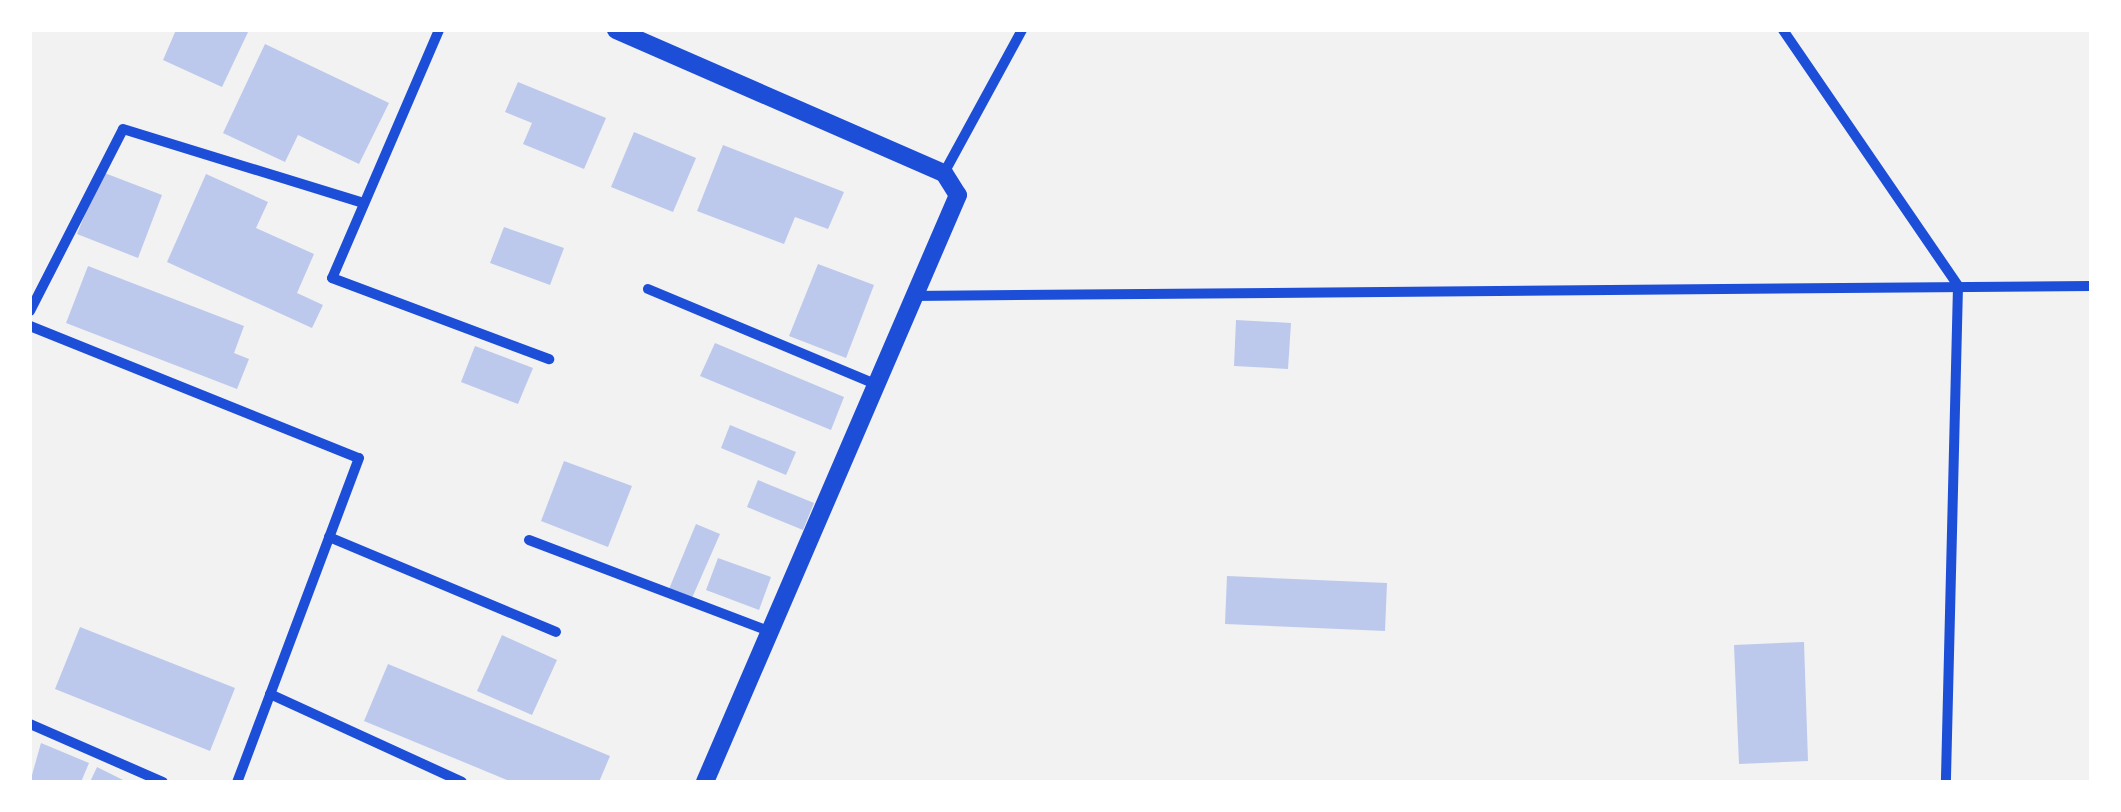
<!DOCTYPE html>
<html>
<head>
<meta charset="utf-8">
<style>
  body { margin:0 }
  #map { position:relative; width:2121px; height:812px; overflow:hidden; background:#f2f2f2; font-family:Literata,serif }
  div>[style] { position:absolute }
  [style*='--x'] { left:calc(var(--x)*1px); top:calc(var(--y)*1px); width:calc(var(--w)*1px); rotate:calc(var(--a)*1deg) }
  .building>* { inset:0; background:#bdc9ec }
  .minor>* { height:10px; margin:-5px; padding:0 5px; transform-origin:5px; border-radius:5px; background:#1d4ed8 }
  .tertiary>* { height:18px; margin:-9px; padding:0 9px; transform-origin:9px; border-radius:9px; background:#1d4ed8 }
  span { translate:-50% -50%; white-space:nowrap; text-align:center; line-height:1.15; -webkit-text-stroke:10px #fff; paint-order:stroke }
  .frame { position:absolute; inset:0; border:32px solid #fff; pointer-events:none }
</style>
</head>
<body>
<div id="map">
  <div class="building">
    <i style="clip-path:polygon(176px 30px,249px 30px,222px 87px,163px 60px)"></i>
    <i style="clip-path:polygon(265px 44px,389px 103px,359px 164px,298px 135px,285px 162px,223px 133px)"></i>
    <i style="clip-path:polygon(518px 82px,606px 118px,584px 169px,523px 144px,532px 123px,505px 112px)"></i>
    <i style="clip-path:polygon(634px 132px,696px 158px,673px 212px,611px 187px)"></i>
    <i style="clip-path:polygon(723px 145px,844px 192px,828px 229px,795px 217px,784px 244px,697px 211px)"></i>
    <i style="clip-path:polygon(102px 172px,162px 195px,138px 258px,77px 234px)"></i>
    <i style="clip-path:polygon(206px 174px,268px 202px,256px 228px,314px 254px,297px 293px,323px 305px,312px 328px,167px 262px)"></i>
    <i style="clip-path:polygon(504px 227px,564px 248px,550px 285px,490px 263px)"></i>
    <i style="clip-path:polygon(818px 264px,874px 285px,846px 358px,789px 336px)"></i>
    <i style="clip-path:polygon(88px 266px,244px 326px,234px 353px,249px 359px,237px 389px,66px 323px)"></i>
    <i style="clip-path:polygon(1236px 320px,1291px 323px,1288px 369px,1234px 366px)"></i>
    <i style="clip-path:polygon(715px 343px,844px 397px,831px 430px,700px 376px)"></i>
    <i style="clip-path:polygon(475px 346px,533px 368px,518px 404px,461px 382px)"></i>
    <i style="clip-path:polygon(730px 425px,796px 452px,786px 475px,721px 448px)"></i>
    <i style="clip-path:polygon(564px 461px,632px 486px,608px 547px,541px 521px)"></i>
    <i style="clip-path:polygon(758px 480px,814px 503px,803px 530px,747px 507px)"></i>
    <i style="clip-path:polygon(696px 524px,720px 534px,692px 598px,669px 589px)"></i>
    <i style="clip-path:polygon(718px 558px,771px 577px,759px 610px,706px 590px)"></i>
    <i style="clip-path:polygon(1227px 576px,1387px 583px,1385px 631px,1225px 624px)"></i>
    <i style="clip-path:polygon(80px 627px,235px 688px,210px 751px,55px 689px)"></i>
    <i style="clip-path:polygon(502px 635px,557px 660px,532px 715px,477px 691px)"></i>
    <i style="clip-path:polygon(1804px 642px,1808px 761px,1739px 764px,1734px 645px)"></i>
    <i style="clip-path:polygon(388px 664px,610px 756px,599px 782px,512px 782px,364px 721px)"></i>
    <i style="clip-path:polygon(41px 743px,89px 763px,81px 782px,30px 782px)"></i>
    <i style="clip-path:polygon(97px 767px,127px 782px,90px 782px)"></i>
  </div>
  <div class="minor">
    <i style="--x:439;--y:30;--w:270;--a:113.3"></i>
    <i style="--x:332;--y:278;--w:232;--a:20.5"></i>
    <i style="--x:1783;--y:30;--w:310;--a:55.6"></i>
    <i style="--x:1958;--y:286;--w:496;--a:91.4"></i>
    <i style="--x:944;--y:173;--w:163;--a:-61.4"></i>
    <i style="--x:648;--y:289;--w:244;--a:22.7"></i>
    <i style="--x:911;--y:296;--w:1180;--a:-0.49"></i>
    <i style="--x:30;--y:311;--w:204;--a:-62.9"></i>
    <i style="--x:123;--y:129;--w:252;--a:17.1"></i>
    <i style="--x:30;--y:326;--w:354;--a:21.9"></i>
    <i style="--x:359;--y:458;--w:346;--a:110.6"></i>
    <i style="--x:329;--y:537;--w:246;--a:22.7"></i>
    <i style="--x:529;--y:540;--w:256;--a:20.8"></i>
    <i style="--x:270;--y:694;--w:211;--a:24.6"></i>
    <i style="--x:30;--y:724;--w:145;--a:23.6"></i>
  </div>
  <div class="tertiary">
    <i style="--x:616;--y:30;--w:358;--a:23.6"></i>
    <i style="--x:944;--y:173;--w:26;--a:58"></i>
    <i style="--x:958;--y:195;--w:639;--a:113.32"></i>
  </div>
  <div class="frame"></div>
</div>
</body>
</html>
